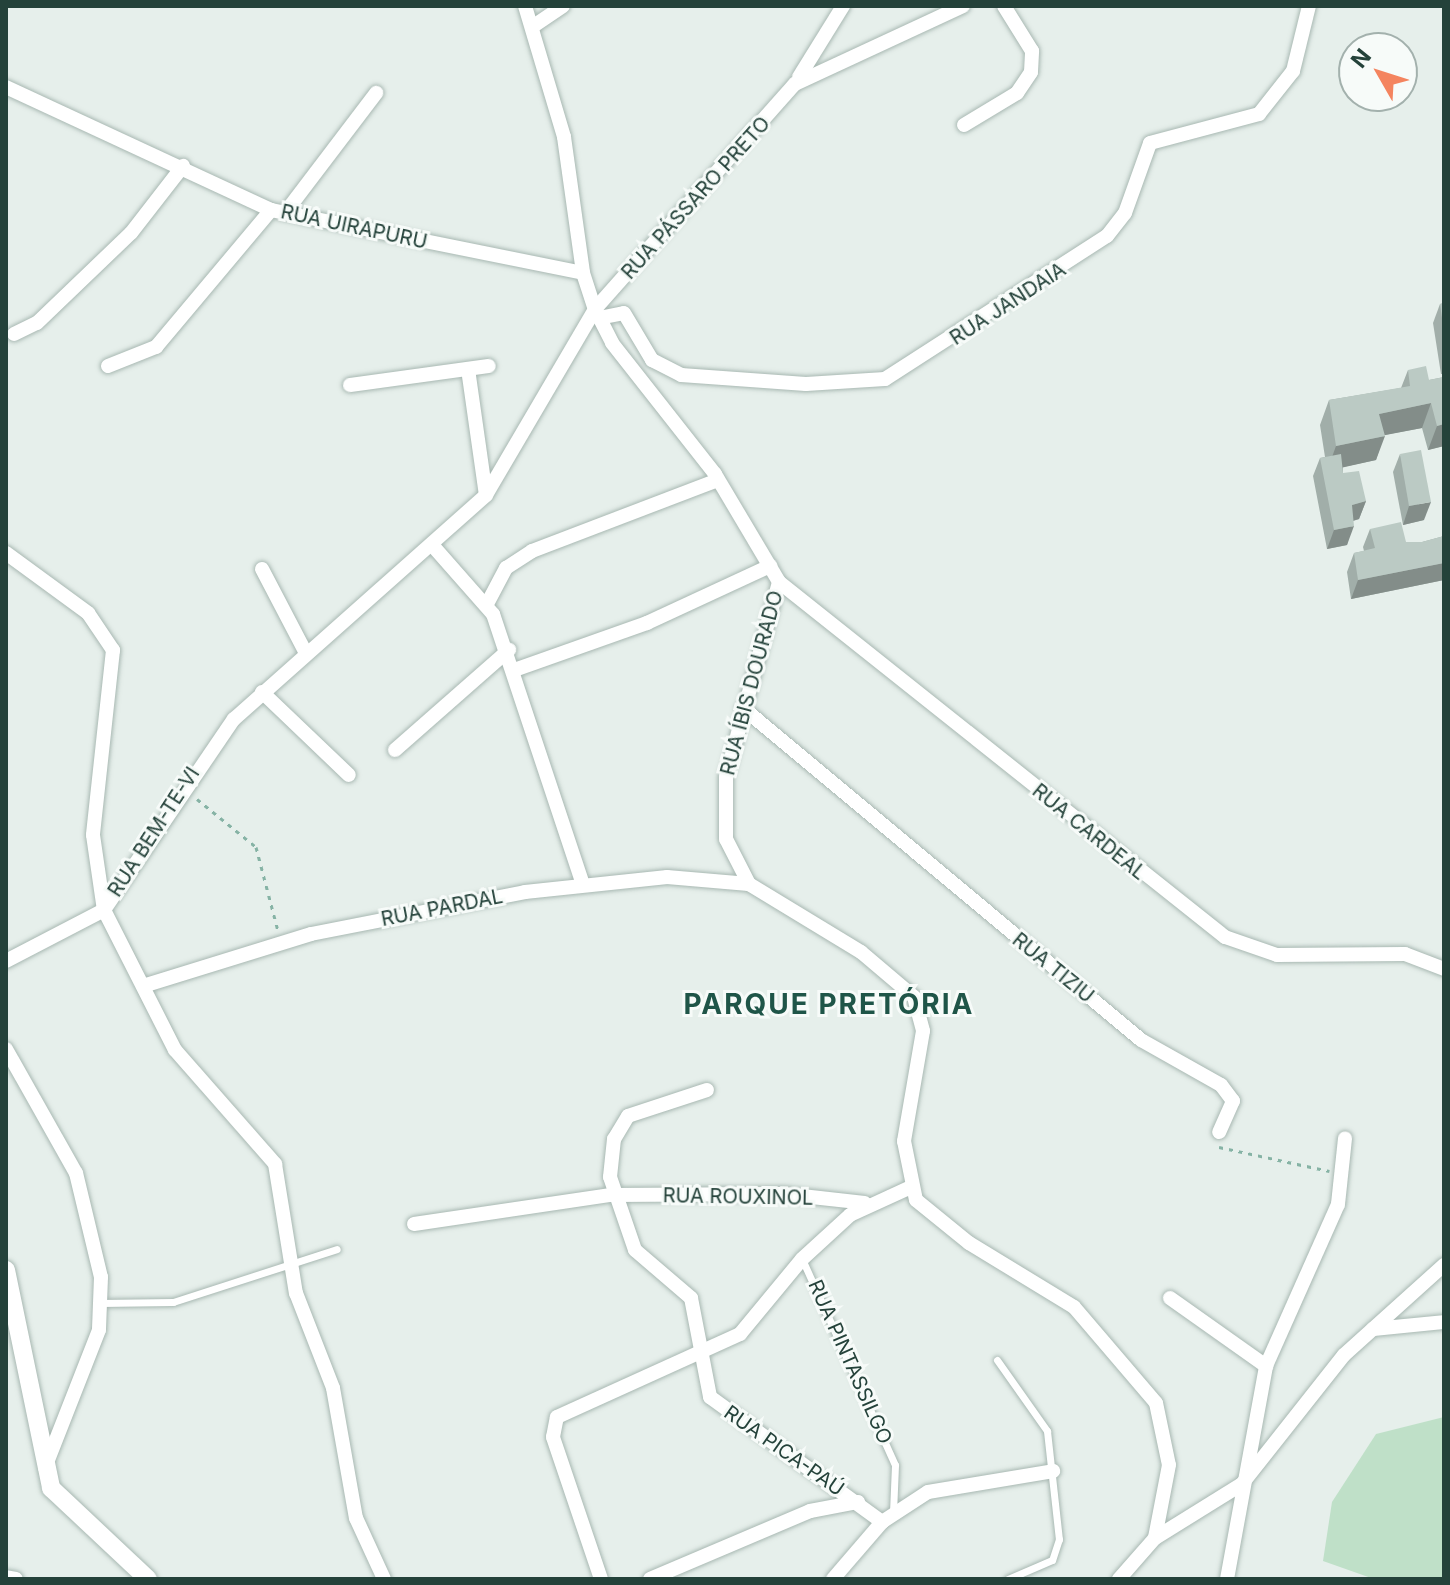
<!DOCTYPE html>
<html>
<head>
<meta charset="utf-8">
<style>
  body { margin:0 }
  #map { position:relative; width:1450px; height:1585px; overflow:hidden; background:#e6efeb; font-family:Inter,sans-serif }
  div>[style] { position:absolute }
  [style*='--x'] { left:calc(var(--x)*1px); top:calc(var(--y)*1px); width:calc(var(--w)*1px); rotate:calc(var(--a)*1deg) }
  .green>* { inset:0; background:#bfe0c8 }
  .path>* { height:3px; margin-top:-1.5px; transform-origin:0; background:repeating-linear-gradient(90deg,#86b3a5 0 4px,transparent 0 10px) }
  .roads { filter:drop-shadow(0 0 2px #a8b8b2) drop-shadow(0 0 2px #a8b8b2) }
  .service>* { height:7px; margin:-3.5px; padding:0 3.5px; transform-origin:3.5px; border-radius:3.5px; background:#fff }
  .minor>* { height:14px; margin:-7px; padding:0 7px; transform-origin:7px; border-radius:7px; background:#fff }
  .tertiary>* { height:18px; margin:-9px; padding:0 9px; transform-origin:9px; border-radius:9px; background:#fff }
  .wall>* { inset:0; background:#a1aea9 }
  .shaded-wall>* { inset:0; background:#838d89 }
  .building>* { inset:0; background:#bbcac4 }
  span { translate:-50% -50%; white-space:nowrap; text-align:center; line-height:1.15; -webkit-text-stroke:6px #f7fbf9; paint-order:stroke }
  .street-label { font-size:20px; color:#24423a }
  .district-label { font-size:28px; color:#1f5548; font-weight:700; letter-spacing:2px }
  .frame { position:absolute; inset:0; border:8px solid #24423a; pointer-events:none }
  .north { position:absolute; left:1338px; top:32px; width:80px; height:80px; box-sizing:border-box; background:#f7fbf9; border:2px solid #a3b1ad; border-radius:50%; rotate:309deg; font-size:22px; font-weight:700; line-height:32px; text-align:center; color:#24423a }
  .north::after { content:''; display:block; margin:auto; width:28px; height:36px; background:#f4845f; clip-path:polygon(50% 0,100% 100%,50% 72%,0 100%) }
</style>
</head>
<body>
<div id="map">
  <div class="green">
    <i style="clip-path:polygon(1444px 1417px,1444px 1579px,1374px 1579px,1323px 1561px,1332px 1502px,1376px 1434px)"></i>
  </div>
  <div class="path">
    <i style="--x:197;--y:799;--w:76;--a:39.1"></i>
    <i style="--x:256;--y:847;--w:87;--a:75.3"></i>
    <i style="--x:1219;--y:1147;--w:113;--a:12.3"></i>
  </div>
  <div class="roads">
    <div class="service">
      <i style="--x:802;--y:1259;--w:226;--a:65.7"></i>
      <i style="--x:895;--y:1465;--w:47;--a:92.4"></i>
      <i style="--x:100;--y:1303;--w:73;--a:-0.8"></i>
      <i style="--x:173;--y:1302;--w:172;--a:-17.9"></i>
      <i style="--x:997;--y:1360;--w:87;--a:54.8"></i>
      <i style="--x:1047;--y:1431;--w:109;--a:83.7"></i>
      <i style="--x:1059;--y:1539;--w:22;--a:108"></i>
      <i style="--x:1052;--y:1560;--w:48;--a:156.6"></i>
    </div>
    <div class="minor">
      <i style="--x:525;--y:6;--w:137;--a:73.4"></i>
      <i style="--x:564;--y:137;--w:137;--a:82"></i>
      <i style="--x:583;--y:273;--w:38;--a:72"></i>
      <i style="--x:595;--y:309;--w:38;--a:63"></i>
      <i style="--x:612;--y:343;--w:167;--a:51.8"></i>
      <i style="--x:715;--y:474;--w:126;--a:59.3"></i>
      <i style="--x:779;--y:582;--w:570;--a:38.52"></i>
      <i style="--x:1225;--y:937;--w:55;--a:19.1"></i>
      <i style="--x:1277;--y:955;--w:128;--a:-0.4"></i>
      <i style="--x:1405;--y:954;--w:42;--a:21"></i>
      <i style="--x:532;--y:27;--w:37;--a:-34"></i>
      <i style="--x:799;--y:77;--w:84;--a:-58.2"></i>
      <i style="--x:6;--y:87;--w:292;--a:24.9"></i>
      <i style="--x:271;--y:210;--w:318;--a:11.4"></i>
      <i style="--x:964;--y:125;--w:62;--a:-31.1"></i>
      <i style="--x:1017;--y:93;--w:25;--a:-56"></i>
      <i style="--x:1031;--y:72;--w:21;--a:-87"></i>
      <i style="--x:1032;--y:51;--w:53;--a:-121.9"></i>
      <i style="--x:285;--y:213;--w:151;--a:-52.8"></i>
      <i style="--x:599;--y:318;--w:25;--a:-11"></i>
      <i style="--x:624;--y:313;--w:55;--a:59.2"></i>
      <i style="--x:652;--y:360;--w:33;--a:27"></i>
      <i style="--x:681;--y:375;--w:125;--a:4.1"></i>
      <i style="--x:806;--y:384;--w:79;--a:-3.6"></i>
      <i style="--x:885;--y:379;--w:264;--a:-32.8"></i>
      <i style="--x:1107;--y:236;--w:29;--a:-52"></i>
      <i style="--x:1125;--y:213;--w:74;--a:-70.3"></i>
      <i style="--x:1150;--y:143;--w:113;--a:-14.9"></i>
      <i style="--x:1259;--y:114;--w:55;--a:-51.7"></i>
      <i style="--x:1293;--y:71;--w:67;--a:-76.2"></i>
      <i style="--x:14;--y:334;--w:25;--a:-26"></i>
      <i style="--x:37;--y:323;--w:130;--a:-43.8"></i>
      <i style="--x:131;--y:233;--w:85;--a:-52.2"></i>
      <i style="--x:108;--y:366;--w:52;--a:-21.6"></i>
      <i style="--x:156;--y:347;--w:179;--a:-50"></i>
      <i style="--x:468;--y:369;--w:127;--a:81.9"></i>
      <i style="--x:350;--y:385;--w:140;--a:-7.8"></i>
      <i style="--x:433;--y:546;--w:91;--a:48.6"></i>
      <i style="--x:493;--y:614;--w:285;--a:71.6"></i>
      <i style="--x:6;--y:553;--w:102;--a:36.2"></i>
      <i style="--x:88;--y:613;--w:45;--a:56"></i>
      <i style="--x:113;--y:650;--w:186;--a:96.2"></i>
      <i style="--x:93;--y:835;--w:76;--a:81.7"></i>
      <i style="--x:104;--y:910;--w:157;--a:63.1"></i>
      <i style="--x:175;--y:1050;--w:152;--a:48.7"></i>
      <i style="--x:275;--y:1164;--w:131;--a:80.8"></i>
      <i style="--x:296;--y:1293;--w:102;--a:68.7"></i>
      <i style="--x:333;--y:1388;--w:132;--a:80"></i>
      <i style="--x:356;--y:1518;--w:67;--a:65.3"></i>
      <i style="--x:262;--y:569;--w:95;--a:62.4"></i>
      <i style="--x:779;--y:582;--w:202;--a:105.2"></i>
      <i style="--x:726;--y:777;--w:62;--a:90"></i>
      <i style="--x:726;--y:839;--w:51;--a:62.9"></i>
      <i style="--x:749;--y:884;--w:131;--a:31.3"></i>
      <i style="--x:861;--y:952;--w:70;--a:40.3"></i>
      <i style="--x:914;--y:997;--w:35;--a:75"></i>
      <i style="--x:923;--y:1031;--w:112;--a:99.8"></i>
      <i style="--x:904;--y:1141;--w:60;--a:78.5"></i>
      <i style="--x:916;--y:1200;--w:68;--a:39.1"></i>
      <i style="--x:969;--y:1243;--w:123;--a:31.4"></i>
      <i style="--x:1074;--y:1307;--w:126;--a:49.5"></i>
      <i style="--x:1156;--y:1403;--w:63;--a:78.2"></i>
      <i style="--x:1169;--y:1465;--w:74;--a:100.9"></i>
      <i style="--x:1155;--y:1538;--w:55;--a:131.3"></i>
      <i style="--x:487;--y:604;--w:41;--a:-62.2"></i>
      <i style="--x:506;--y:568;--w:31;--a:-33"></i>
      <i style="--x:532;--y:551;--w:199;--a:-20.9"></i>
      <i style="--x:517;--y:669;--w:138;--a:-19.5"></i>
      <i style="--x:647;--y:623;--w:136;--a:-24.9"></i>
      <i style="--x:262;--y:692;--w:120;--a:43.7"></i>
      <i style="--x:743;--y:708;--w:518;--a:39.83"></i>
      <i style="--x:1141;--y:1040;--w:92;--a:29.4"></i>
      <i style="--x:1221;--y:1085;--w:20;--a:53"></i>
      <i style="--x:1233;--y:1101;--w:34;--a:114"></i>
      <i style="--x:395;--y:750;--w:152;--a:-41.3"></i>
      <i style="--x:6;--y:961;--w:110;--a:-27.5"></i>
      <i style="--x:104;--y:910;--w:231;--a:-55.8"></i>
      <i style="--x:234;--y:719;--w:337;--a:-41.6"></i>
      <i style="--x:486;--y:495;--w:216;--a:-59.6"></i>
      <i style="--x:595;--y:309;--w:301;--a:-48.4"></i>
      <i style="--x:795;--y:84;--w:185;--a:-24.9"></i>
      <i style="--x:143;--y:986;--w:176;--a:-17.2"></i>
      <i style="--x:311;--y:934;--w:218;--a:-11.1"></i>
      <i style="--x:525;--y:892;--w:143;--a:-6"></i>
      <i style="--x:667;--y:877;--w:82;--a:4.9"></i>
      <i style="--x:6;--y:1049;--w:142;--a:60.6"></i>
      <i style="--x:76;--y:1173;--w:107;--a:76.5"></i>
      <i style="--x:101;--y:1277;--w:53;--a:92.2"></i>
      <i style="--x:99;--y:1330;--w:148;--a:111.4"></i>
      <i style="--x:707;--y:1090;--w:83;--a:161.8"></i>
      <i style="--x:628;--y:1116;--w:27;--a:121"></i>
      <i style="--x:614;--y:1139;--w:38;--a:96"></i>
      <i style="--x:610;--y:1177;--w:77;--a:71.1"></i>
      <i style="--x:635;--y:1250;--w:74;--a:40.6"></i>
      <i style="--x:691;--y:1298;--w:101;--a:79.1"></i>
      <i style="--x:710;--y:1397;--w:213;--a:36"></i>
      <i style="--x:882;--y:1522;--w:55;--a:-33.1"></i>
      <i style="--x:928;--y:1492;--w:127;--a:-9.5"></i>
      <i style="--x:414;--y:1224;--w:199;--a:-8.4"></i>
      <i style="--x:611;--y:1195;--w:173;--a:-0.3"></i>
      <i style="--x:784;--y:1194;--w:81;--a:6.3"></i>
      <i style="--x:1170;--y:1298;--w:118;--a:35.3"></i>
      <i style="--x:1373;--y:1329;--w:71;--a:-5.6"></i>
      <i style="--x:1155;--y:1538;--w:102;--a:-31.8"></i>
      <i style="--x:1242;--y:1484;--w:164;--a:-51.7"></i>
      <i style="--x:1344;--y:1355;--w:135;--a:-42"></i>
      <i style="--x:6;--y:1577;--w:10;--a:11"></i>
      <i style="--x:601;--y:1579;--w:150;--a:-108.7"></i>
      <i style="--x:553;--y:1437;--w:20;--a:-79"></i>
      <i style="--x:557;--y:1417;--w:201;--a:-24.4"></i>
      <i style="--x:740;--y:1334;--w:97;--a:-50.4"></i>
      <i style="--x:802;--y:1259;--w:65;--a:-42.5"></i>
      <i style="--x:850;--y:1215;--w:65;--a:-24.6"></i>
      <i style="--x:650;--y:1579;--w:174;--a:-23"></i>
      <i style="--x:810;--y:1511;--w:49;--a:-10.6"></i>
      <i style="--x:833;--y:1579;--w:75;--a:-49.3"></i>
      <i style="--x:1227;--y:1579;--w:217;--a:-79.6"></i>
      <i style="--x:1266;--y:1366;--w:177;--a:-66"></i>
      <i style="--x:1338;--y:1204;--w:66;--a:-83.9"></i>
    </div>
    <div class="tertiary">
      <i style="--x:6;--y:1270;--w:223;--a:78.3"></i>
      <i style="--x:51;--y:1488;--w:133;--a:43.2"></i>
    </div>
  </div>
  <div class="wall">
    <i style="clip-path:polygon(1444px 303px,1444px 374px,1441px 374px,1433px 323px,1440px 304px)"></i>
    <i style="clip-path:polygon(1408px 370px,1429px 380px,1444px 377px,1444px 446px,1428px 450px,1422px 428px,1384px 435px,1376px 460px,1343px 467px,1343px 473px,1366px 501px,1359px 519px,1353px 521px,1347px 545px,1327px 549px,1313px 476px,1320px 458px,1325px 457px,1320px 425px,1329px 400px,1401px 388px)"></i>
    <i style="clip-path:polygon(1400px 454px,1424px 520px,1403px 525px,1393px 472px)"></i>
    <i style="clip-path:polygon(1370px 529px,1406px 542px,1422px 542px,1444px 536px,1444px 530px,1444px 580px,1351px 599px,1347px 572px,1354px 553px,1364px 551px,1363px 547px)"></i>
  </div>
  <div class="shaded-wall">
    <i style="clip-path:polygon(1431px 403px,1422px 428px,1370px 438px,1379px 414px)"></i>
    <i style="clip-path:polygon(1444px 424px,1444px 446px,1428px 450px,1437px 426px)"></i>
    <i style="clip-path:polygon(1385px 436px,1376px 460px,1327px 471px,1336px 446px)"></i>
    <i style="clip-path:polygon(1366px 501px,1359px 519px,1345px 523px,1352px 505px)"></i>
    <i style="clip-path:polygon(1431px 502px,1424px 520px,1403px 525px,1409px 506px)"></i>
    <i style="clip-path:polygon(1354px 526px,1347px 545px,1327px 549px,1334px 530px)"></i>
    <i style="clip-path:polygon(1444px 563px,1444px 580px,1351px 599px,1358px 580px)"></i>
  </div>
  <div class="building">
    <i style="clip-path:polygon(1444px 303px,1444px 332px,1440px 304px)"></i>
    <i style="clip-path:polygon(1426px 366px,1429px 380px,1444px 377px,1444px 424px,1437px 426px,1431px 403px,1379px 414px,1385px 436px,1336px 446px,1329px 400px,1410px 386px,1408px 370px)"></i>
    <i style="clip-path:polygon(1421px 450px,1431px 502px,1409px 506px,1400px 454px)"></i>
    <i style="clip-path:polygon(1341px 454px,1343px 473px,1359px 471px,1366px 501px,1352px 505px,1354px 526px,1334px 530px,1320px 458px)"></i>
    <i style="clip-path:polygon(1401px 522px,1406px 542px,1422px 542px,1444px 536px,1444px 563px,1358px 580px,1354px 553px,1375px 548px,1370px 529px)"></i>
  </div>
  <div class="street-label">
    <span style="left:696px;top:198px;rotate:-48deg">RUA PÁSSARO PRETO</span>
    <span style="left:354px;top:227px;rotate:12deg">RUA UIRAPURU</span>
    <span style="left:1008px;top:304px;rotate:-33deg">RUA JANDAIA</span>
    <span style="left:752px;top:683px;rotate:-75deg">RUA ÍBIS DOURADO</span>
    <span style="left:154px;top:832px;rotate:-57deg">RUA BEM-TE-VI</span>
    <span style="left:1089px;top:832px;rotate:39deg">RUA CARDEAL</span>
    <span style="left:442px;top:908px;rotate:-11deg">RUA PARDAL</span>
    <span style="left:1053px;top:968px;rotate:39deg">RUA TIZIU</span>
    <span style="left:738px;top:1197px;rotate:1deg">RUA ROUXINOL</span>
    <span style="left:850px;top:1362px;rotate:66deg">RUA PINTASSILGO</span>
    <span style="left:784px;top:1451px;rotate:35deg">RUA PICA-PAÚ</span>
  </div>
  <div class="district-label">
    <span style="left:829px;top:1004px">PARQUE PRETÓRIA</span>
  </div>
  <div class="frame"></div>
  <div class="north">N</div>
</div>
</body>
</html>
